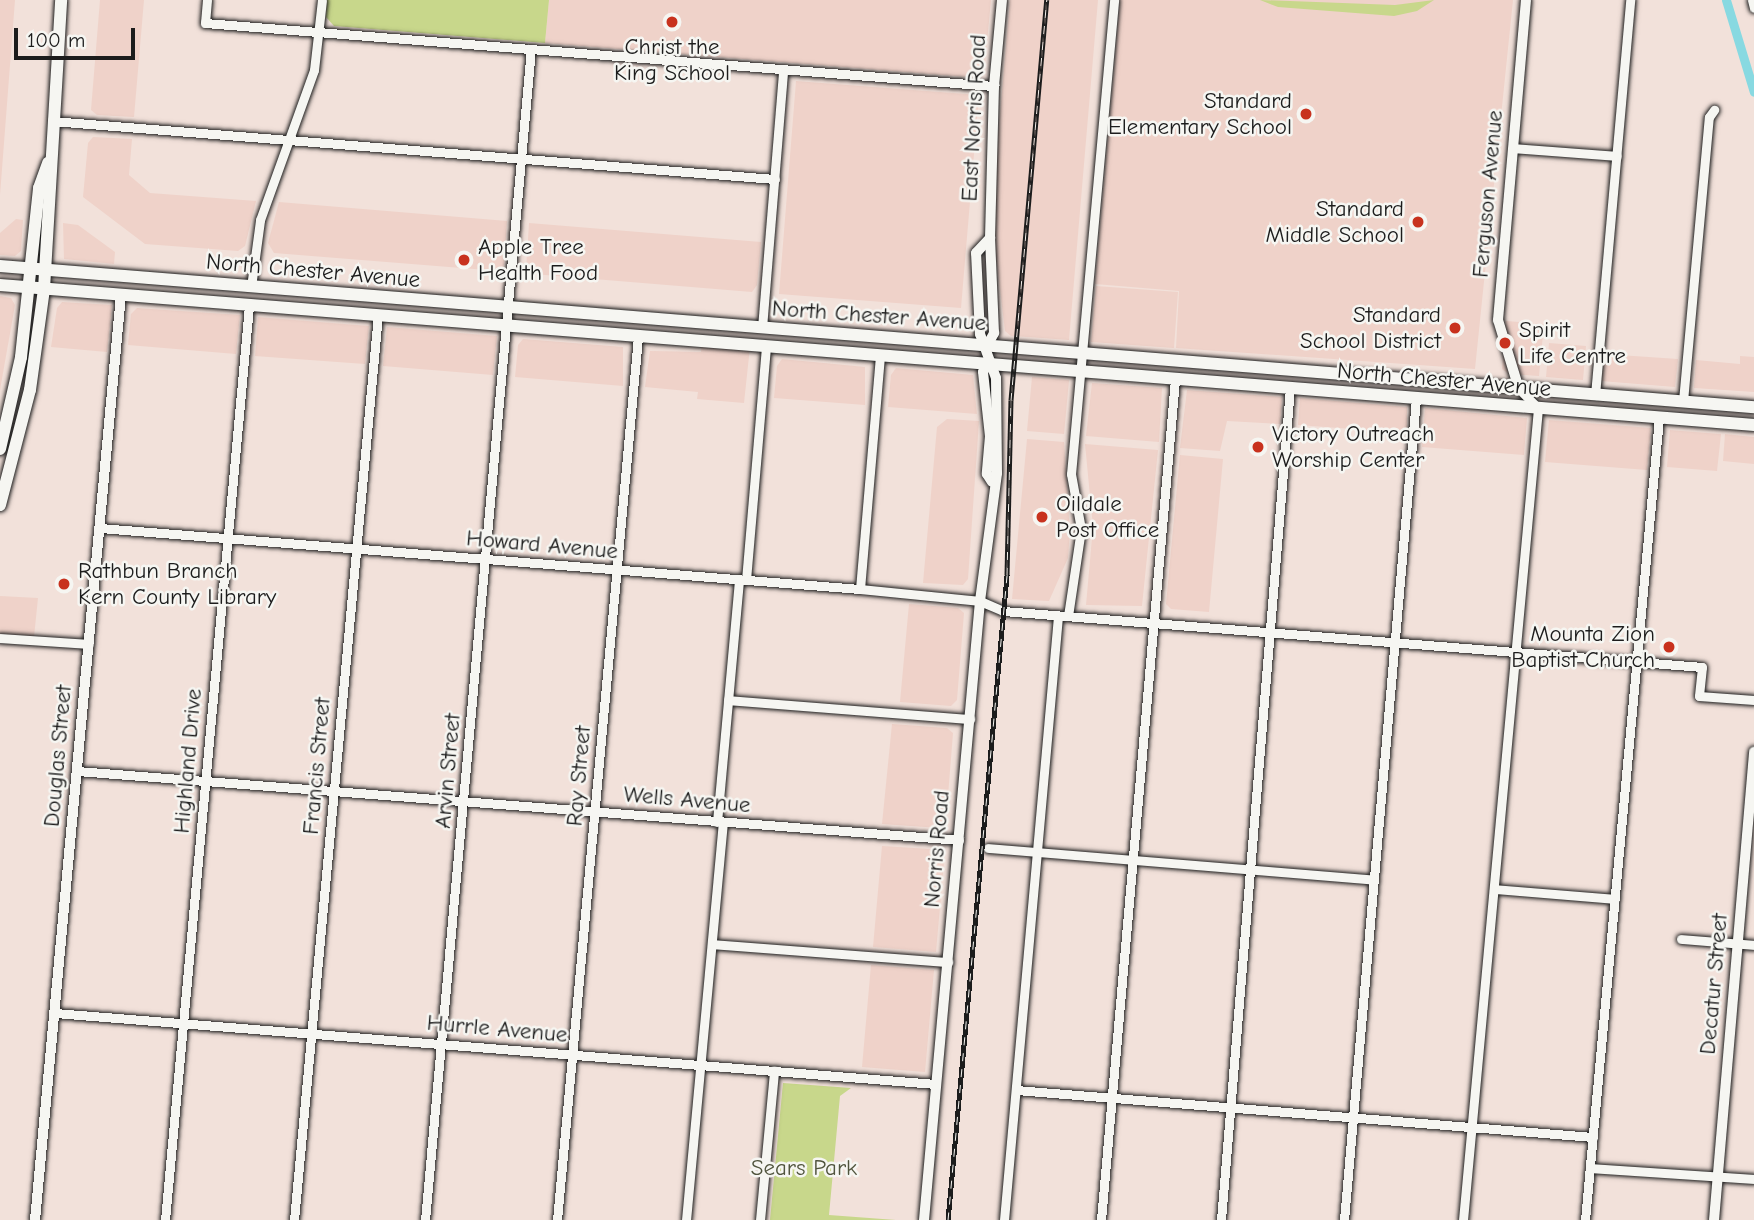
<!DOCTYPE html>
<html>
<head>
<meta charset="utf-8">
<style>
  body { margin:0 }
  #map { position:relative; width:1754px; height:1220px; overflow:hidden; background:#f2e1da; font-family:"Comic Neue",sans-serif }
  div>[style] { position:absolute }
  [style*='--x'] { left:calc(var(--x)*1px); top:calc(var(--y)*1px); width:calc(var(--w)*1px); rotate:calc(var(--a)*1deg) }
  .built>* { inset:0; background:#efd2c9 }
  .green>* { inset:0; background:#c8d78b }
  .canal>* { height:9px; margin:-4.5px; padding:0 4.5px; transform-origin:4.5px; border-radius:4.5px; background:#88d9e1 }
  .roads { filter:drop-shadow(0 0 2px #1c1c1c) drop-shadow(0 0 2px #1c1c1c) }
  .minor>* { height:9px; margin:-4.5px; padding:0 4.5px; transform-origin:4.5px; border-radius:4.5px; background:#f6f6f2 }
  .tertiary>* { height:10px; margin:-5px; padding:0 5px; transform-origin:5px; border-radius:5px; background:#f6f6f2 }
  .secondary>* { height:12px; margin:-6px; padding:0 6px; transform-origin:6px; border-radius:6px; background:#f6f6f2 }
  .rail>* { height:5px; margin-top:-2.5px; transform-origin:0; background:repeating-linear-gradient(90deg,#f6f6f2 0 8px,#1c1c1c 0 16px); box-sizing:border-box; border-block:2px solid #1c1c1c }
  .dots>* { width:19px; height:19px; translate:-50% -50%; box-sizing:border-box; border:4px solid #f6f6f2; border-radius:50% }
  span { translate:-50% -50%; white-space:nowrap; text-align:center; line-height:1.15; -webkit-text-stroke:5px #f6f6f2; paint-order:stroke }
  .poi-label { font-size:23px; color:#1c1c1c }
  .right { translate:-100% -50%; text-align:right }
  .left { translate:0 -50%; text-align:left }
  .street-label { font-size:23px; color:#1c1c1c }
  .park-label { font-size:23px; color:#50543d }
  .scale { position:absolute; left:14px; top:28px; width:121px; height:32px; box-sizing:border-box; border:4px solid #1c1c1c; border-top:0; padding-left:9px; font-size:21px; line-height:24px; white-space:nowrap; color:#1c1c1c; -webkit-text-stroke:5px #f6f6f2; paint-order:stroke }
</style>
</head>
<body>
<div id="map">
  <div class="built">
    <i style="clip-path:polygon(0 0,15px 0,0 195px)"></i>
    <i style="clip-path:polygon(100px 0,144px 0,134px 117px,97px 115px,91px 110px)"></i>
    <i style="clip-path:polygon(549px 0,991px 0,984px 74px,979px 78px,545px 43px)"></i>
    <i style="clip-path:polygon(1010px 0,1098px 0,1069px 340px,1011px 336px,1005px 331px,991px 216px)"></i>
    <i style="clip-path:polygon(1120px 0,1513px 0,1475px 369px,1176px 348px,1179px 291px,1095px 284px)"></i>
    <i style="clip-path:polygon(796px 81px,979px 95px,961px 308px,779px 294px)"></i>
    <i style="clip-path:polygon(93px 137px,132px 139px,129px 175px,150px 193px,256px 201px,245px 246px,238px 251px,145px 244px,83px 197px,88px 143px)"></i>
    <i style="clip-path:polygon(279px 202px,507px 221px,504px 265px,499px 271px,274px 253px,268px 243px)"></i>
    <i style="clip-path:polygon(16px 219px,23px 220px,21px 251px,15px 256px,0 255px,0 233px)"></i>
    <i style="clip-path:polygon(63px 223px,78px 225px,115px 252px,114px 264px,64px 259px)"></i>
    <i style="clip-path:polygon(529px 223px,761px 242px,757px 285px,752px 292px,533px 274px,526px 270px)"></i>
    <i style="clip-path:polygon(1096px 286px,1178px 292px,1174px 348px,1091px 342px)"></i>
    <i style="clip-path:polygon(0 296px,11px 298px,15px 305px,0 390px)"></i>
    <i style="clip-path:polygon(62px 302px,112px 305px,107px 352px,51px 347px,57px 308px)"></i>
    <i style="clip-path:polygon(137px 308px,240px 315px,236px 354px,128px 345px,131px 314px)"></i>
    <i style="clip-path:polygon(258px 317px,369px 326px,365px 364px,255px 356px)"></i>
    <i style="clip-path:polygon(1506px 321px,1544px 324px,1539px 376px,1509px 374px,1502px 369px)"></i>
    <i style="clip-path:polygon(387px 327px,497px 336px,493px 375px,383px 366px)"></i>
    <i style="clip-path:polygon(523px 339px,623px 347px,623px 386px,515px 377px,518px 345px)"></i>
    <i style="clip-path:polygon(702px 343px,750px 347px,744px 403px,697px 399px,698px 392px,645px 387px,650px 351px,701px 352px)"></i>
    <i style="clip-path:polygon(1549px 343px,1586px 346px,1583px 380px,1546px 377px)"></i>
    <i style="clip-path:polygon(1604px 354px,1678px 359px,1675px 387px,1601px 381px)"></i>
    <i style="clip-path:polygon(1740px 356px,1754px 357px,1754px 392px,1694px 388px,1696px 360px,1740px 364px)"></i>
    <i style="clip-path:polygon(782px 359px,865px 367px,865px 405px,774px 398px,777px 366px)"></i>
    <i style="clip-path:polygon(896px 368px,973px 375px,977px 414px,888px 407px,891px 375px)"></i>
    <i style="clip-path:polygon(1032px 377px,1069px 380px,1064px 434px,1027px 431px)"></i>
    <i style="clip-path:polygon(1092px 383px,1162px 388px,1159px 442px,1086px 436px)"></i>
    <i style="clip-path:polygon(1187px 390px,1282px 397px,1280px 424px,1227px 421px,1220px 451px,1180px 448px)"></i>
    <i style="clip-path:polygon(1300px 398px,1407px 407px,1407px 433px,1298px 425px)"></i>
    <i style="clip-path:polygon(1425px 408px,1527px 418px,1524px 455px,1422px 447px)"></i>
    <i style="clip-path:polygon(947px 419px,979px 421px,968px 579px,963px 585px,923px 583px,937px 427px)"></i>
    <i style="clip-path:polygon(1549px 420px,1651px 428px,1647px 470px,1545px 462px)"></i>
    <i style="clip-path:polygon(1670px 430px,1721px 434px,1717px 471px,1667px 467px)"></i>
    <i style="clip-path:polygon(1725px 434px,1754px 437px,1754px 464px,1723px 461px)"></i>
    <i style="clip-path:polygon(1027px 439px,1064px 442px,1070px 532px,1068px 558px,1049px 601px,1012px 599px)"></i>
    <i style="clip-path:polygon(1085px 444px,1158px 450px,1142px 606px,1086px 605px,1093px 527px)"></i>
    <i style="clip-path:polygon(1180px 455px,1223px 459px,1209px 612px,1171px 609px,1166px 604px)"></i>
    <i style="clip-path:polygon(0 596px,38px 598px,34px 637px,0 635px)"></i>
    <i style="clip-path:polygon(909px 604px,958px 608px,964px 613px,957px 700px,951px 706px,900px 702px)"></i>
    <i style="clip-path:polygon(892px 724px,947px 728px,953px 733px,946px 821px,940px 828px,882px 824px)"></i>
    <i style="clip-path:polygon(882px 846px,945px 850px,936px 952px,873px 947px)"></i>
    <i style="clip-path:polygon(871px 965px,934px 970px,925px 1072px,862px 1067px)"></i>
  </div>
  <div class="green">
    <i style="clip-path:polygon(327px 0,549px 0,545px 43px,334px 26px,326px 17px)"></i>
    <i style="clip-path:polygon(1260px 0,1395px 5px,1434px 0,1417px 11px,1394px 16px,1278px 7px)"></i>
    <i style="clip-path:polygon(783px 1083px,851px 1088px,840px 1096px,829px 1215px,896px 1220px,770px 1220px)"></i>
  </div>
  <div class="canal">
    <i style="--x:1726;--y:0;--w:96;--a:73.1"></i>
  </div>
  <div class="roads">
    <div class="minor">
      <i style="--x:207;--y:0;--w:23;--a:95"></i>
      <i style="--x:205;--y:23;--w:792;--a:4.57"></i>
      <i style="--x:1752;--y:0;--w:8;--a:76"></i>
      <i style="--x:52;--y:121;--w:725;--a:4.59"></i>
      <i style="--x:1513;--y:148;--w:104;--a:4.4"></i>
      <i style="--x:251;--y:287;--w:68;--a:-82.3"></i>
      <i style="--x:260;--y:220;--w:159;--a:-70.2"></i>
      <i style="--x:314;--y:70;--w:70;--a:-83.5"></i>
      <i style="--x:762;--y:328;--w:258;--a:-85.3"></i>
      <i style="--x:1595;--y:395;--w:397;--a:-84.9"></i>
      <i style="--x:1683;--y:401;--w:285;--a:-84.8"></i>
      <i style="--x:1709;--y:117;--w:9;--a:-54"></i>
      <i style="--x:100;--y:528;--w:762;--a:4.59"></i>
      <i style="--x:860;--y:589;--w:121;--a:5.7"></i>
      <i style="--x:980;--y:601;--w:25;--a:23"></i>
      <i style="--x:1003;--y:611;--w:701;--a:4.58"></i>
      <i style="--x:1702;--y:667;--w:29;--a:96"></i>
      <i style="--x:1699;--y:696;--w:55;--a:4.2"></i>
      <i style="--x:746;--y:580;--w:235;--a:-85.1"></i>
      <i style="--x:860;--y:589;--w:234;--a:-85.1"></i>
      <i style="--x:1068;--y:616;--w:88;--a:-81.5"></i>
      <i style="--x:1081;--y:529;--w:56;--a:-100.3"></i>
      <i style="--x:1071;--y:474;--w:476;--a:-84.8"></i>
      <i style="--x:0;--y:638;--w:89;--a:3.9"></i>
      <i style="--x:728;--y:700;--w:243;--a:4.5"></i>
      <i style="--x:77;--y:771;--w:885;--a:4.47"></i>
      <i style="--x:717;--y:822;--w:243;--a:-84.8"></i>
      <i style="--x:988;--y:848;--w:387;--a:4.7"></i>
      <i style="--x:1494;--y:889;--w:121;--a:4.7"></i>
      <i style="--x:1681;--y:939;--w:73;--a:4.7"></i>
      <i style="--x:712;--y:944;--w:237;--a:4.4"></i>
      <i style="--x:55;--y:1013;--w:884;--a:4.61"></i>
      <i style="--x:1016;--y:1090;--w:579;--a:4.66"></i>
      <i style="--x:1590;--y:1168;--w:164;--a:3.8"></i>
      <i style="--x:165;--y:1220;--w:919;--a:-84.75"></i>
      <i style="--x:294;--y:1220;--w:909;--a:-84.7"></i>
      <i style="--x:425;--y:1220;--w:1176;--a:-84.83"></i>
      <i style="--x:557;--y:1220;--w:888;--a:-84.76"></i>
      <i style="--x:686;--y:1220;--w:399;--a:-84.7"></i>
      <i style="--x:760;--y:1220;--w:150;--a:-84.6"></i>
      <i style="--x:1004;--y:1220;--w:606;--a:-84.89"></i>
      <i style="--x:1101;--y:1220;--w:844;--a:-84.97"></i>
      <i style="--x:1221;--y:1220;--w:835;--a:-85.26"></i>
      <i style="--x:1344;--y:1220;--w:825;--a:-84.99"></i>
      <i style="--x:1463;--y:1220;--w:815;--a:-84.72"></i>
      <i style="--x:1538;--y:408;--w:27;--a:-135"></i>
      <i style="--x:1585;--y:1220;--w:805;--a:-84.73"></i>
    </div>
    <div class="tertiary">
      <i style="--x:988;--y:344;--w:13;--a:-61"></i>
      <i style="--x:994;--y:333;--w:95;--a:-92.4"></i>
      <i style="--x:990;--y:238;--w:152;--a:-88.5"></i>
      <i style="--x:994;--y:86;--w:86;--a:-84.7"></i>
      <i style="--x:988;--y:363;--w:10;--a:119"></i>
      <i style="--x:983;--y:372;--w:64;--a:83.8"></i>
      <i style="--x:990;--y:436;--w:38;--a:95"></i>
      <i style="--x:987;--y:474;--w:9;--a:58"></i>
      <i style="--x:1519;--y:389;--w:72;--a:-106.9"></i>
      <i style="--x:1498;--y:320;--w:321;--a:-85"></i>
      <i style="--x:35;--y:1220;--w:929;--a:-84.69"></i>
      <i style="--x:924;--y:1220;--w:622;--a:-84.83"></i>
      <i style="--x:980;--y:601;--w:129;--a:-82.4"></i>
      <i style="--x:997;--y:473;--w:95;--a:-90.6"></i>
      <i style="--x:996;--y:378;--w:47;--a:-110"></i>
      <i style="--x:980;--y:334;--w:81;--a:-92.8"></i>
      <i style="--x:976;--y:253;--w:21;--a:-47"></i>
      <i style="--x:1714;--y:1220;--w:470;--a:-85.1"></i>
    </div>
    <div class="secondary">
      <i style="--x:0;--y:266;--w:1760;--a:4.6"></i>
      <i style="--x:0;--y:285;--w:1760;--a:4.56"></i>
      <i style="--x:0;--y:449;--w:94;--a:-77.1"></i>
      <i style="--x:21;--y:357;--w:170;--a:-83.9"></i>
      <i style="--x:39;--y:188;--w:27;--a:-70"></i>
      <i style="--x:0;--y:505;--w:119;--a:-75.4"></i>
      <i style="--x:30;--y:390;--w:102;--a:-82.1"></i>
      <i style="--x:44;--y:289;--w:289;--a:-86.6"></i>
    </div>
  </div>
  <div class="rail">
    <i style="--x:948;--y:1220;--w:648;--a:-84.77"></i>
    <i style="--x:1007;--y:575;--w:175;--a:-88.7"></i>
    <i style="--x:1011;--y:400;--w:402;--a:-84.9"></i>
  </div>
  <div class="dots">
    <i style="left:672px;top:22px;background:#c8321e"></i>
    <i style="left:1306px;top:114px;background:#c8321e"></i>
    <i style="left:1418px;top:222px;background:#c8321e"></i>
    <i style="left:464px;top:260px;background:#c8321e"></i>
    <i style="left:1455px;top:328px;background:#c8321e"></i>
    <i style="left:1505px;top:343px;background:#c8321e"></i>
    <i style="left:1258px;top:447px;background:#c8321e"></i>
    <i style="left:1042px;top:517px;background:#c8321e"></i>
    <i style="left:64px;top:584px;background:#c8321e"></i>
    <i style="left:1669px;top:647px;background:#c8321e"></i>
  </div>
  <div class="poi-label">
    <span style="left:672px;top:60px">Christ the<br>King School</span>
    <span class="right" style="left:1292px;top:114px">Standard<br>Elementary School</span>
    <span class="right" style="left:1404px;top:222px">Standard<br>Middle School</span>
    <span class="left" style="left:478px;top:260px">Apple Tree<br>Health Food</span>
    <span class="right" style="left:1441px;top:328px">Standard<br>School District</span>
    <span class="left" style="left:1519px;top:343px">Spirit<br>Life Centre</span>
    <span class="left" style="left:1272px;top:447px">Victory Outreach<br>Worship Center</span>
    <span class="left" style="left:1056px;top:517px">Oildale<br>Post Office</span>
    <span class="left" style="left:78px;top:584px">Rathbun Branch<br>Kern County Library</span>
    <span class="right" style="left:1655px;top:647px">Mounta Zion<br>Baptist Church</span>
  </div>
  <div class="street-label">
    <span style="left:974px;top:118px;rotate:-87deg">East Norris Road</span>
    <span style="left:1488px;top:194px;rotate:-85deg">Ferguson Avenue</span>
    <span style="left:313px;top:271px;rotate:5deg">North Chester Avenue</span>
    <span style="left:879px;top:316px;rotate:4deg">North Chester Avenue</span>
    <span style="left:1444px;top:380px;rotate:5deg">North Chester Avenue</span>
    <span style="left:542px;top:545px;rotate:5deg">Howard Avenue</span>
    <span style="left:58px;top:756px;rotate:-85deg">Douglas Street</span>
    <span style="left:188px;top:761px;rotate:-85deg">Highland Drive</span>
    <span style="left:317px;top:766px;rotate:-85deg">Francis Street</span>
    <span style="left:448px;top:771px;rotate:-85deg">Arvin Street</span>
    <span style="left:579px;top:776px;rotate:-85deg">Ray Street</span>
    <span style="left:687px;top:800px;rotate:5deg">Wells Avenue</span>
    <span style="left:937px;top:849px;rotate:-85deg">Norris Road</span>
    <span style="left:1714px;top:984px;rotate:-85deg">Decatur Street</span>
    <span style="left:497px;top:1029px;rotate:5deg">Hurrle Avenue</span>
  </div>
  <div class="park-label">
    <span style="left:804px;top:1168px">Sears Park</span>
  </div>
  <div class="scale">100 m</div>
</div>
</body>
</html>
